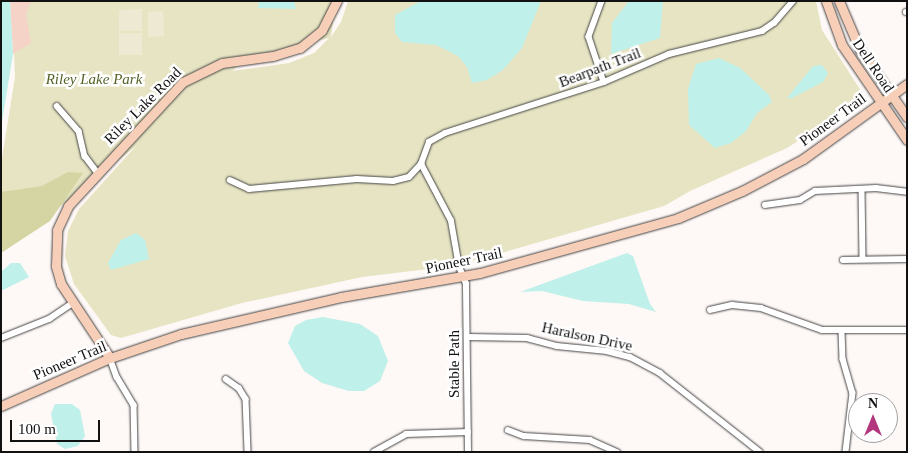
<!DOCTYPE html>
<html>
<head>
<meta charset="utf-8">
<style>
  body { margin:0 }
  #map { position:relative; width:908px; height:453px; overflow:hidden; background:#fef8f6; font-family:Georgia,serif }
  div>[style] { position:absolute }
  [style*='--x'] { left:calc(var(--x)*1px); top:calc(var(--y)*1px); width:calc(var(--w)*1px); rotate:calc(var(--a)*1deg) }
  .green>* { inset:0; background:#e6e4c2 }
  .forest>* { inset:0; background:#d4d5a3 }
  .sand>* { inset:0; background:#f5d3c7 }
  .pitch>* { inset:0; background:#eee9d2 }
  .water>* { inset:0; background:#bff0e9 }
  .roads { filter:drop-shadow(0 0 1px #444) drop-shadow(0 0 1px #444) }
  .street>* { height:5.5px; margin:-2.75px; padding:0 2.75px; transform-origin:2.75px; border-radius:2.75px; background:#fff }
  .secondary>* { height:9px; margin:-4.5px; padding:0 4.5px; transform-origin:4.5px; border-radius:4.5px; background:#f7cfb8 }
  span { translate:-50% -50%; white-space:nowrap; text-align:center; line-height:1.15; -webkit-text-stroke:5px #fff; paint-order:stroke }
  .street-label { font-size:15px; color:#111 }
  .park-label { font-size:15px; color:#536327; font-style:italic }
  .frame { position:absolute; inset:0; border:2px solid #111; pointer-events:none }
  .north { position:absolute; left:848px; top:393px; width:50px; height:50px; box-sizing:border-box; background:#fff; border:1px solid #a0a0a0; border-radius:50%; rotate:0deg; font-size:14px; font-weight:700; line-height:20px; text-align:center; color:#111 }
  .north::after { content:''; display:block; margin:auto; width:18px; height:22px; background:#b3377e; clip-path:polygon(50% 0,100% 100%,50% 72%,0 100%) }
  .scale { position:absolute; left:10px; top:420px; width:90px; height:22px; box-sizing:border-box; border:2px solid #111; border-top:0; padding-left:6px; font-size:15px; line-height:18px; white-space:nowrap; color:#111; -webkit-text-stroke:4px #fff; paint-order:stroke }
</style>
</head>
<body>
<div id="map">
  <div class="green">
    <i style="clip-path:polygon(evenodd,12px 1px,336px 1px,331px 37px,341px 22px,348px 1px,816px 1px,822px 30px,861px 91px,859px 102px,787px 148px,690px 191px,664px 206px,470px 262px,458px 261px,445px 267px,362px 277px,242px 303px,121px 338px,111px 335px,74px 284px,65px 256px,68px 231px,79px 209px,136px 146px,30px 231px,1px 206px,1px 164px,15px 77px,12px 1px,329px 38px,314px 53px,289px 63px,232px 71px,246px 59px,329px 38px)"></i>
  </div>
  <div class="forest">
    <i style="clip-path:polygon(68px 172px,83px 173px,50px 221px,1px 253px,1px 192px,42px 186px)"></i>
  </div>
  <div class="sand">
    <i style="clip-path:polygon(10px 1px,31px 1px,26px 14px,31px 43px,13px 54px)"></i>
  </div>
  <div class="pitch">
    <i style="clip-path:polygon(142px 9px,142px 31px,119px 31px,119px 10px)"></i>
    <i style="clip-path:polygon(163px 11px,164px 36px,148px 37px,148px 12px)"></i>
    <i style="clip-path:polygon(119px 33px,142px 33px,142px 55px,119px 55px)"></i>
  </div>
  <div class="water">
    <i style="clip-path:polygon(1px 1px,10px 1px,13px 54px,1px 128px)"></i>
    <i style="clip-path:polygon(259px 1px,294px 1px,296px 9px,258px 8px)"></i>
    <i style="clip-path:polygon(421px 1px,541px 1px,522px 48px,503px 70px,487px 80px,472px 83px,467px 67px,458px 56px,436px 45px,402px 42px,395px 33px,395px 15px)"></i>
    <i style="clip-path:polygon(629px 1px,663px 1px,660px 38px,611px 54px,612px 23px)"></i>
    <i style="clip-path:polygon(719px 58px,740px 68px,769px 95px,772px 102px,757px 113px,746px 131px,731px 143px,715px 148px,689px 125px,688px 89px,696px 64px)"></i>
    <i style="clip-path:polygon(822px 65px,828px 73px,823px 82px,792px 98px,787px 98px,813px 66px)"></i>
    <i style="clip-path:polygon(136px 233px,145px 240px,149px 259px,111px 270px,108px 263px,121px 240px)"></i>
    <i style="clip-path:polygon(627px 253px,633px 256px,650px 304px,656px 312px,629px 304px,583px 301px,542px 291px,520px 292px)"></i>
    <i style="clip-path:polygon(11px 263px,20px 263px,29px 277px,1px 291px,1px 272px)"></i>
    <i style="clip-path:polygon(323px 317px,360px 324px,378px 336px,388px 361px,380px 381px,364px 391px,349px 391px,322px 383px,304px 371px,288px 343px,295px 326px,306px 320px)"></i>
    <i style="clip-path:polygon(55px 404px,72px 404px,80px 410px,85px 436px,78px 446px,65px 449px,57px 444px,51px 414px)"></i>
  </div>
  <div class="roads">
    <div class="street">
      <i style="--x:602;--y:1;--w:38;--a:110"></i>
      <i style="--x:589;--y:37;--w:47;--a:71.6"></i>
      <i style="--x:906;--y:12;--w:1;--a:0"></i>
      <i style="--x:57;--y:106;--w:33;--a:49"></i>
      <i style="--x:79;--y:131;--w:26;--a:77"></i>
      <i style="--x:85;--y:156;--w:20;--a:53"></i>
      <i style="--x:230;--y:180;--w:21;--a:25"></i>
      <i style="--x:249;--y:189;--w:108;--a:-5.3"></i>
      <i style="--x:357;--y:179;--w:36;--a:3"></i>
      <i style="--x:393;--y:181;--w:16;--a:-14"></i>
      <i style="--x:409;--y:177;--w:18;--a:-47"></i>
      <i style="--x:862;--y:189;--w:70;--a:89.2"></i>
      <i style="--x:765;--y:205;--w:35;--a:-8"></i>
      <i style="--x:800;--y:200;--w:17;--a:-31"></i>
      <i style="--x:815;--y:191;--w:61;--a:-2.8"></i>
      <i style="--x:876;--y:188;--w:31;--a:7"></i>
      <i style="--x:843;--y:260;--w:64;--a:-0.9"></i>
      <i style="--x:710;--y:310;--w:23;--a:-13"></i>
      <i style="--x:732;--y:305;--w:29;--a:6"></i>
      <i style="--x:761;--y:308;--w:65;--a:19.8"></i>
      <i style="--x:822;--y:330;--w:85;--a:0"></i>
      <i style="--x:842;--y:331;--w:28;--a:88"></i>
      <i style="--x:843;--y:359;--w:35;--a:74"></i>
      <i style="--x:853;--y:393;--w:59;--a:96.8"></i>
      <i style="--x:468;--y:337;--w:59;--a:1"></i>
      <i style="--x:527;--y:338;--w:31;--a:15"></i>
      <i style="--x:557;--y:346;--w:50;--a:5.7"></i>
      <i style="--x:607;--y:351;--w:24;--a:15"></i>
      <i style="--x:630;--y:357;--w:34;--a:28"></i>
      <i style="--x:660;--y:373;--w:127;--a:38.3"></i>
      <i style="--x:1;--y:338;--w:52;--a:-21.6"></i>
      <i style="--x:49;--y:319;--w:29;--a:-34"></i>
      <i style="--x:110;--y:358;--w:20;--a:70"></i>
      <i style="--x:117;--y:377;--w:33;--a:59"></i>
      <i style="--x:134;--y:405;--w:47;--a:88.8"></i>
      <i style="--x:226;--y:379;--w:16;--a:35"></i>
      <i style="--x:239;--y:388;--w:13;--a:58"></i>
      <i style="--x:246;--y:399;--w:53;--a:87.8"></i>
      <i style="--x:508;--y:430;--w:17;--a:21"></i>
      <i style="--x:524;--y:436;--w:66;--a:3.5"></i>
      <i style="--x:590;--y:440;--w:30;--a:24"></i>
      <i style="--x:374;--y:452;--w:37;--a:-29"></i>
      <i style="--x:406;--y:434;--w:62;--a:-1.8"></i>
      <i style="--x:468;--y:452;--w:168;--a:-90.7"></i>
      <i style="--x:466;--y:284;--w:18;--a:-112"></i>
      <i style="--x:459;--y:267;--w:47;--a:-99.9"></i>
      <i style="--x:451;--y:221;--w:64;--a:-117.8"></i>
      <i style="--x:421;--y:164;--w:23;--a:-70"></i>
      <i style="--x:429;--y:142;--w:18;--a:-29"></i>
      <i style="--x:445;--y:133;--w:167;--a:-17.8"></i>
      <i style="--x:604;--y:82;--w:71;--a:-23.3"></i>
      <i style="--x:669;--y:54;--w:96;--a:-13.9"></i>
      <i style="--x:762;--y:31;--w:14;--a:-34"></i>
      <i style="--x:774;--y:23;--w:29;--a:-49"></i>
    </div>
    <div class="secondary">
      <i style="--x:826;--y:1;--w:47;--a:70"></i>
      <i style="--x:842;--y:45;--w:115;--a:55.6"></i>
      <i style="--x:839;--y:1;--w:53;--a:66.8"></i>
      <i style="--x:860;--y:50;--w:82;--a:55"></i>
      <i style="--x:110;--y:358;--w:89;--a:-123.5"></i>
      <i style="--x:61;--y:284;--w:19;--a:-106"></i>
      <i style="--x:56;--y:266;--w:36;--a:-88"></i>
      <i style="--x:57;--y:230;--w:26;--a:-65"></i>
      <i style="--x:68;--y:206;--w:169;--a:-47.2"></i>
      <i style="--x:183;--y:82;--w:43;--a:-26"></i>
      <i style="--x:222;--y:63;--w:51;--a:-7.8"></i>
      <i style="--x:273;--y:56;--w:28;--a:-17"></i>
      <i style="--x:300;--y:48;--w:28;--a:-39"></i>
      <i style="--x:322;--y:30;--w:33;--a:-63"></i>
      <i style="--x:1;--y:406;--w:119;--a:-23.8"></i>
      <i style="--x:110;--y:358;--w:75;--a:-18.7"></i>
      <i style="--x:181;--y:334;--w:164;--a:-13"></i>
      <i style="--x:341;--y:297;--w:141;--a:-9.8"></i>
      <i style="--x:480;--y:273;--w:205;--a:-15.5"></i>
      <i style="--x:678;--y:218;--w:69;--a:-22.9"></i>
      <i style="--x:742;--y:191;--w:69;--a:-27.7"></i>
      <i style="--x:803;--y:159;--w:128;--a:-35.8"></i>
    </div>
  </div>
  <div class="street-label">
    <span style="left:873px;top:66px;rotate:56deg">Dell Road</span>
    <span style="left:600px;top:68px;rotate:-21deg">Bearpath Trail</span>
    <span style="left:143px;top:106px;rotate:-45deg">Riley Lake Road</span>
    <span style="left:833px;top:120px;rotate:-36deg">Pioneer Trail</span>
    <span style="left:464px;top:261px;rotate:-12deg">Pioneer Trail</span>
    <span style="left:587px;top:337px;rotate:12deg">Haralson Drive</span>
    <span style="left:70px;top:361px;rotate:-23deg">Pioneer Trail</span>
    <span style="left:455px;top:364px;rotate:-90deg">Stable Path</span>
  </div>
  <div class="park-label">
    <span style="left:94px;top:80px">Riley Lake Park</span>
  </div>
  <div class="frame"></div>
  <div class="north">N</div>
  <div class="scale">100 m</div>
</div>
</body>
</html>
